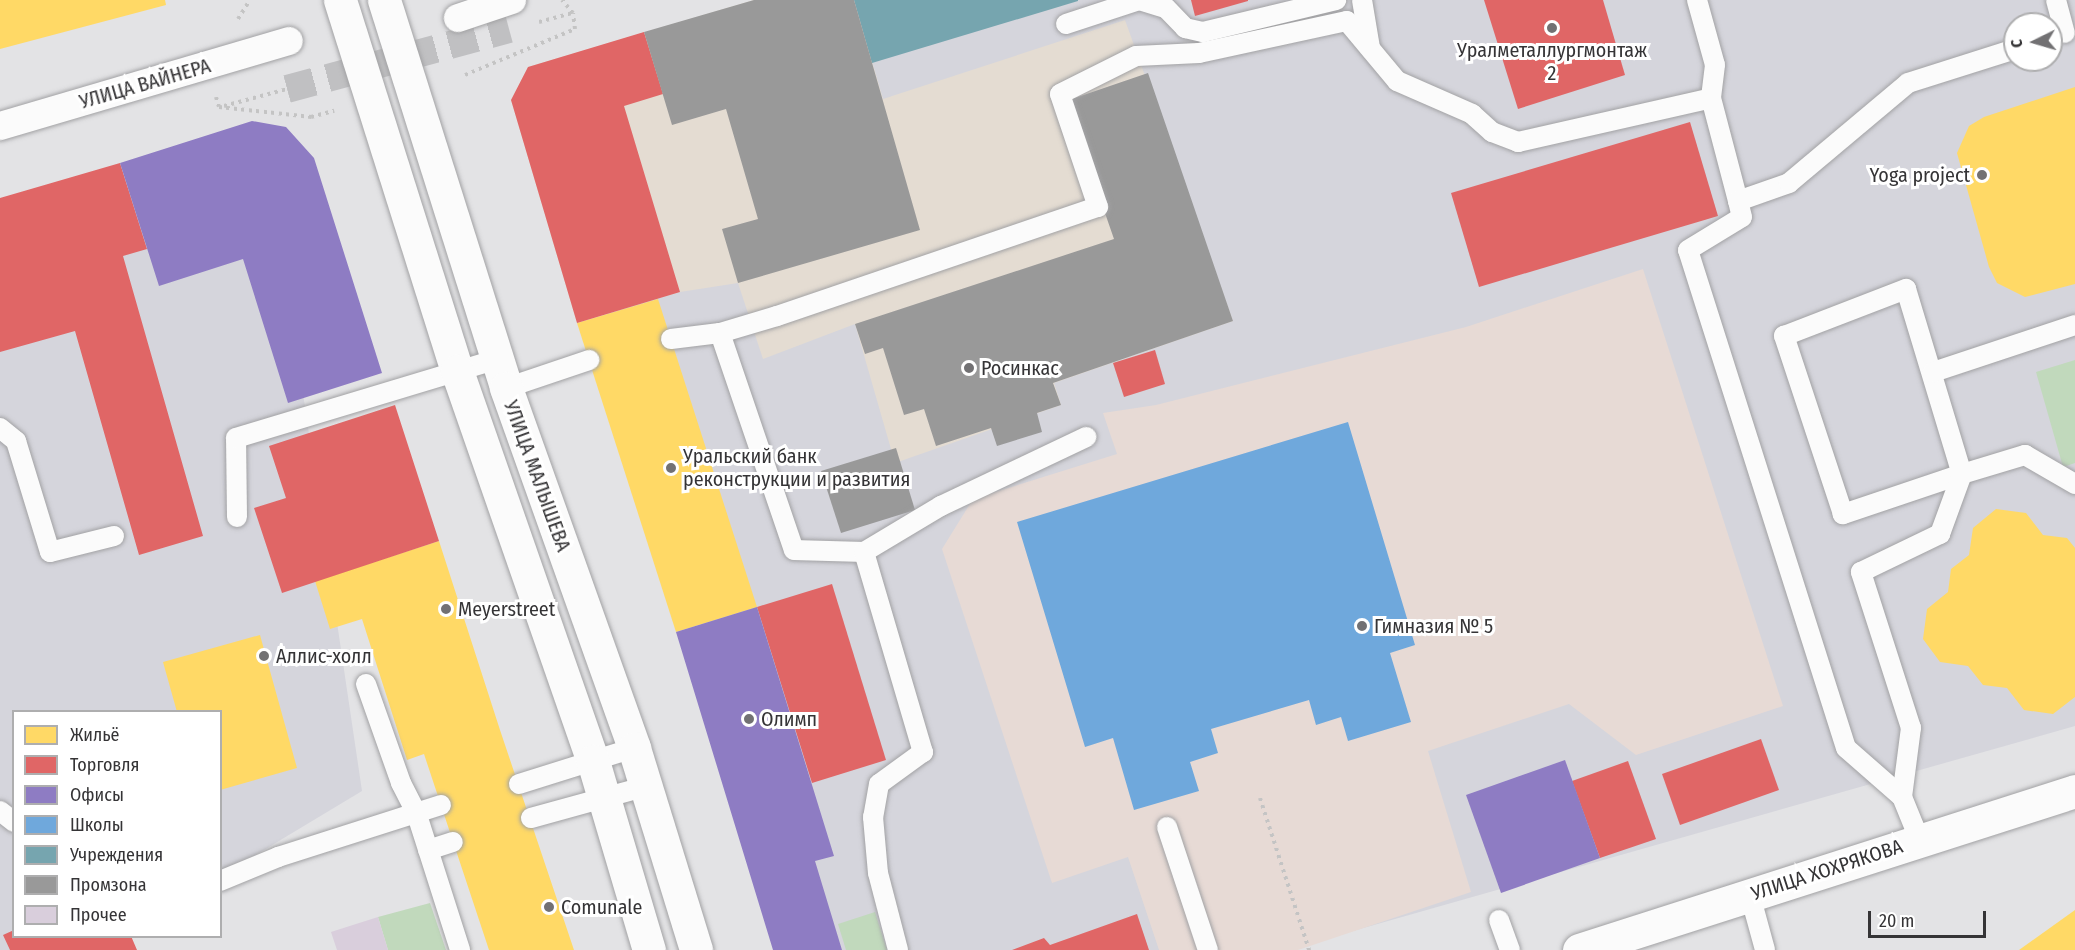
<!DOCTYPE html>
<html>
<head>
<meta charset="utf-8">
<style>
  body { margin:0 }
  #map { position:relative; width:2075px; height:950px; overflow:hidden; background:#e3e3e5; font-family:"Fira Sans Condensed",sans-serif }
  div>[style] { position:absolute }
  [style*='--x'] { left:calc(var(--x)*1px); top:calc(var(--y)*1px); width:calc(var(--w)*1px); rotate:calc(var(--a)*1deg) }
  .built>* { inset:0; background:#d5d5dc }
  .industrial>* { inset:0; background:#e4dcd2 }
  .education>* { inset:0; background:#e7dad5 }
  .green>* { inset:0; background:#c1d9bc }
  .homes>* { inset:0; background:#ffd966 }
  .shops>* { inset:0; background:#e06666 }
  .offices>* { inset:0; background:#8e7cc3 }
  .schools>* { inset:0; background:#6fa8dc }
  .public>* { inset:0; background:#76a5af }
  .industry>* { inset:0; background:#999 }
  .building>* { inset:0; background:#d9cedc }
  .pedestrian-tunnel>* { height:28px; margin-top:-14px; transform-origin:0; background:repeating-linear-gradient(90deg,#c0c0c2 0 28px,transparent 0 42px) }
  .path>* { height:4px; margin-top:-2px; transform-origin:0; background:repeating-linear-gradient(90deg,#c4c4c4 0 3px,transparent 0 7.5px) }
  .roads { filter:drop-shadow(0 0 2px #a2a2a4) drop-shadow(0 0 2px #a2a2a4) }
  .service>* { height:20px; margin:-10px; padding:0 10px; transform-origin:10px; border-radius:10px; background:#fbfbfb }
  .pedestrian>* { height:28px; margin:-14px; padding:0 14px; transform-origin:14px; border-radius:14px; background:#fbfbfb }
  .tertiary>* { height:33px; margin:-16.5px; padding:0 16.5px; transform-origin:16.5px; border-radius:16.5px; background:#fbfbfb }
  .secondary>* { height:33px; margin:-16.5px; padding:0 16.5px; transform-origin:16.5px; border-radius:16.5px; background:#fbfbfb }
  .dots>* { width:16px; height:16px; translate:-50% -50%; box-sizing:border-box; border:3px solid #fff; border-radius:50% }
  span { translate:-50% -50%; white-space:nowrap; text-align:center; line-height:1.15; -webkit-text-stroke:6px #fff; paint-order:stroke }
  .poi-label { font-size:20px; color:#353436 }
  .right { translate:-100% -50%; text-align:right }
  .left { translate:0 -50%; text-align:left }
  .street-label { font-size:20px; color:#353436 }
  .legend { position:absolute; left:12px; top:710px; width:210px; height:228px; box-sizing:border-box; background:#fff; border:2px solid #aeaeaf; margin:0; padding:8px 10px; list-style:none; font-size:18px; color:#353436 }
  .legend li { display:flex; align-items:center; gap:12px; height:30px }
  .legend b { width:30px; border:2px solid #aeaeaf }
  .north { position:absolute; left:2003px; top:12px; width:60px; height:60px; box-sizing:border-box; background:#fff; border:2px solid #aeaeaf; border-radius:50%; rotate:265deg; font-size:16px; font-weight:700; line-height:24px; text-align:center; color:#353436 }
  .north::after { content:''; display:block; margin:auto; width:21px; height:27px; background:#727173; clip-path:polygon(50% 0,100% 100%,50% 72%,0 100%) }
  .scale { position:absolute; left:1868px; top:911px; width:118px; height:27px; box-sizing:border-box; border:3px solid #353436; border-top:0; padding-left:8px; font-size:18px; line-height:21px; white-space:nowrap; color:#353436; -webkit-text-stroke:4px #fff; paint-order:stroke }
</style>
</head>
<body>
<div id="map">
  <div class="built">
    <i style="clip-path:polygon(evenodd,821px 0,2075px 0,2075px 726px,1286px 950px,799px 950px,540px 89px,821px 0,2015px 24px,2051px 24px,2051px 60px,2015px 60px,2015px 24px)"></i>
    <i style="clip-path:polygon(267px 151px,362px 791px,221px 876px,220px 712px,14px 712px,14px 936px,98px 950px,0 950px,0 221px)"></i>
  </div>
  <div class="industrial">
    <i style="clip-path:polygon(754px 0,854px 0,883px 99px,1125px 20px,1233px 321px,1054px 383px,1061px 405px,895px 463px,855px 324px,763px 359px,738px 283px,680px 292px,577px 323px,511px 100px,528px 67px)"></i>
  </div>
  <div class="education">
    <i style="clip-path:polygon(1643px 269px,1783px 706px,1636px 755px,1569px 704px,1428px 751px,1471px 892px,1298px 950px,1159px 950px,1128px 857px,1052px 883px,942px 549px,973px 499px,1117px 454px,1103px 413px,1156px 405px,1466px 327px)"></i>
  </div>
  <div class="green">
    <i style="clip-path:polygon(2075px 360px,2075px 463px,2063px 467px,2036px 372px)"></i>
    <i style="clip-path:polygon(430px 903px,446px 950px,388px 950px,378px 917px)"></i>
    <i style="clip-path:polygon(875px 912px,887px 950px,846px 950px,838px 924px)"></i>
  </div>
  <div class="homes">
    <i style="clip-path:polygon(0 0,165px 0,166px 5px,0 49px)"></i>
    <i style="clip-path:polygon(2075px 87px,2075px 284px,2025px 297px,1997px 283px,1989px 267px,1957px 153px,1969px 126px,1984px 117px)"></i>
    <i style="clip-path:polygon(658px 299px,757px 607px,676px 632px,577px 323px)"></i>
    <i style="clip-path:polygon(1996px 509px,2026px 513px,2043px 535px,2067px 538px,2075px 548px,2075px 697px,2053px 714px,2024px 710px,2007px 688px,1983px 685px,1968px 666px,1940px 662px,1923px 639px,1927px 609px,1948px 592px,1951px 569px,1969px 555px,1973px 528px)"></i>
    <i style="clip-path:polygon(439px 541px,500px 730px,574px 950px,489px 950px,424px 754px,407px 760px,362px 619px,330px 629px,315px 581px)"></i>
    <i style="clip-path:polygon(260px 635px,297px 768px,220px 790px,220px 712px,177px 712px,163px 662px)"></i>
    <i style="clip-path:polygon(2075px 910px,2075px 950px,2019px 950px)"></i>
  </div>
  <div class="shops">
    <i style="clip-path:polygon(1191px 0,1248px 0,1248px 1px,1195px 16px)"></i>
    <i style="clip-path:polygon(1484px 0,1603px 0,1625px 75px,1518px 109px)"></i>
    <i style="clip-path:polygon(644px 32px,663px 94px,624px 106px,680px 292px,577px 323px,511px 100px,528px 67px)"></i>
    <i style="clip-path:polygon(1690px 122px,1718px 216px,1479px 287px,1451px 193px)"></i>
    <i style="clip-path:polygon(120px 163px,147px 249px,123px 256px,203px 536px,139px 555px,75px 331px,0 352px,0 198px)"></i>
    <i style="clip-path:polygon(1155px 350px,1165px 384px,1124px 397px,1113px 363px)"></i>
    <i style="clip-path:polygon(395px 405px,439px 541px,282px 593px,254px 508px,286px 498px,269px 446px)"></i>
    <i style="clip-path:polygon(832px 584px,886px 760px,812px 783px,757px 607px)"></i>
    <i style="clip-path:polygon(1761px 739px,1779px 790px,1680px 825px,1662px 774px)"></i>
    <i style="clip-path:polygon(1628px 761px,1656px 839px,1600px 858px,1572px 781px)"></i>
    <i style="clip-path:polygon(1137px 914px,1149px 950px,1012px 950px,1044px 938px,1050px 945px)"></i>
    <i style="clip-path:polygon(14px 930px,14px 936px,131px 936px,137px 950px,10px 950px,3px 935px)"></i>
  </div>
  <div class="offices">
    <i style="clip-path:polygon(252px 121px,286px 127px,314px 158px,382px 373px,288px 403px,243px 259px,159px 286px,120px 163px)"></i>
    <i style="clip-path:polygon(757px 607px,834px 856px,815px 861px,842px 950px,773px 950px,676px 632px)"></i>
    <i style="clip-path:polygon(1565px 760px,1600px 858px,1501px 893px,1466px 795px)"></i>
  </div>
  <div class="schools">
    <i style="clip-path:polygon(1348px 422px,1415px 645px,1390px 653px,1411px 722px,1348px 741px,1341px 717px,1316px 725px,1309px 700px,1211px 729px,1218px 753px,1190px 762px,1199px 791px,1134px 810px,1113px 738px,1085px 747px,1017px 522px)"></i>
  </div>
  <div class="public">
    <i style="clip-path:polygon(854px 0,1078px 0,1078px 1px,872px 63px)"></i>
  </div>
  <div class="industry">
    <i style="clip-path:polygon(754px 0,854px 0,920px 230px,738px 283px,722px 229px,758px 219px,726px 109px,672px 125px,644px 32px)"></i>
    <i style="clip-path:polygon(1148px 73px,1233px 321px,1053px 383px,1061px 405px,1037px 413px,1042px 432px,997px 446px,991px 428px,936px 446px,924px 409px,904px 415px,883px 348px,865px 354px,855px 324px,1114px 239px,1066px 101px)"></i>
    <i style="clip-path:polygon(896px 448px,915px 510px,841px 533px,821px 471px)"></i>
  </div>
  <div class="building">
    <i style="clip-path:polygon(378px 917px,388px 950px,337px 950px,331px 932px)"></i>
  </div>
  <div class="pedestrian-tunnel">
    <i style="--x:287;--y:89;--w:230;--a:-15.1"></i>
  </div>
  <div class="path">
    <i style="--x:238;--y:19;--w:22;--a:-58"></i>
    <i style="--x:539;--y:22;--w:35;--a:-15"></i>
    <i style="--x:465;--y:75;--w:119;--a:-22.7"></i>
    <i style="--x:575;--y:29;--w:16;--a:-97"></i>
    <i style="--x:573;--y:13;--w:17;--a:-130"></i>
    <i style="--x:216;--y:97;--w:10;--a:73"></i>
    <i style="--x:224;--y:106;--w:65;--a:-15.1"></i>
    <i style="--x:219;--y:107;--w:93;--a:6.2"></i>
    <i style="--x:311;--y:117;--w:24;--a:-15"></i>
    <i style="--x:1260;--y:798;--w:160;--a:72.1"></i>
  </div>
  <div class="roads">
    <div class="service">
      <i style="--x:1362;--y:0;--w:49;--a:80.5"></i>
      <i style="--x:1697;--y:0;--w:67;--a:74.5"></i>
      <i style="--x:1715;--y:65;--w:33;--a:97"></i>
      <i style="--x:1711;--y:98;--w:106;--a:75.3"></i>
      <i style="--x:2056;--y:0;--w:34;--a:75"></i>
      <i style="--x:1066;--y:24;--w:77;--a:-18.2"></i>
      <i style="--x:1139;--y:0;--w:28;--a:17"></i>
      <i style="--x:1166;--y:8;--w:28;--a:46"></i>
      <i style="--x:1185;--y:28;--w:18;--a:13"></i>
      <i style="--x:1203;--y:32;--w:137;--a:-13.5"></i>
      <i style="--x:1906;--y:289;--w:193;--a:73.2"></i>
      <i style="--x:1962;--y:474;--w:126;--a:161.4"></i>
      <i style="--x:1843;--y:514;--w:188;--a:-108.3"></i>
      <i style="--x:1784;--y:336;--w:131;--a:-21.1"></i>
      <i style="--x:720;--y:333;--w:229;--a:71.2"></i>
      <i style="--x:794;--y:550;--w:70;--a:1.6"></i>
      <i style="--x:864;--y:552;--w:209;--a:73.6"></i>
      <i style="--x:923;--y:752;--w:54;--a:144"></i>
      <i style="--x:879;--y:784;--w:34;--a:100"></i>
      <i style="--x:873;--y:817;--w:56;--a:84.9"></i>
      <i style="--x:878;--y:873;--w:80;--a:75.4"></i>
      <i style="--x:671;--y:339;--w:49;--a:-7"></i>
      <i style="--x:720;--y:333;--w:59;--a:-16.6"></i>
      <i style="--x:777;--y:316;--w:339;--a:-18.8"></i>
      <i style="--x:1098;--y:207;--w:119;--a:-108.6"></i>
      <i style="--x:1060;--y:94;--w:85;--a:-26.6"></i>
      <i style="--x:1136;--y:56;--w:63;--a:-2.7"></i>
      <i style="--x:1199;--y:53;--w:151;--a:-12.2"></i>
      <i style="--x:1347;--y:21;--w:78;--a:50.2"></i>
      <i style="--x:1397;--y:81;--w:82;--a:23.7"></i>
      <i style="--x:1472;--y:114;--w:27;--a:42"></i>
      <i style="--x:1492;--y:132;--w:28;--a:21"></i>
      <i style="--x:1518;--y:142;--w:198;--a:-12.8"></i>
      <i style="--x:1933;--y:372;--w:150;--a:-18.3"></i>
      <i style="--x:506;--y:388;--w:88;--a:-18.6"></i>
      <i style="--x:0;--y:428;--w:21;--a:39"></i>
      <i style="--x:16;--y:441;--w:116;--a:73"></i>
      <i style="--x:50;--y:552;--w:66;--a:-14"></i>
      <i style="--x:237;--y:517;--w:79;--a:-90.7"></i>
      <i style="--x:236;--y:438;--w:273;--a:-16.8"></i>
      <i style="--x:864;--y:552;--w:90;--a:-30.9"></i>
      <i style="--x:941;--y:506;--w:161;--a:-25.4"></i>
      <i style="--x:366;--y:684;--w:105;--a:70.5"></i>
      <i style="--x:401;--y:783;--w:36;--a:63"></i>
      <i style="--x:417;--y:815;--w:142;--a:72.3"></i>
      <i style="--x:519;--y:784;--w:121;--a:-17.4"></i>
      <i style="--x:1902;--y:797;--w:74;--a:-138.8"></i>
      <i style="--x:1846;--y:748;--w:522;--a:-107.6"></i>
      <i style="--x:1688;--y:250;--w:63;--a:-31.4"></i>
      <i style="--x:1742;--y:217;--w:16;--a:-104"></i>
      <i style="--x:1738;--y:201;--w:54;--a:-19.4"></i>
      <i style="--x:1789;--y:183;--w:155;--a:-40"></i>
      <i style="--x:1908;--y:83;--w:112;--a:-17.6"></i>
      <i style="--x:0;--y:811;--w:18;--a:38"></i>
      <i style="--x:531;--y:818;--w:120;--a:-15.4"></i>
      <i style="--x:1167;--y:827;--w:130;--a:71.6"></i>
      <i style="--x:1920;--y:841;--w:48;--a:-112.2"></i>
      <i style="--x:1902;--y:797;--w:70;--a:-82.6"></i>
      <i style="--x:1911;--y:728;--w:164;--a:-107.8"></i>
      <i style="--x:1861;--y:572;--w:88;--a:-25.7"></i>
      <i style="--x:1940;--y:534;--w:64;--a:-69.9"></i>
      <i style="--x:1962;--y:474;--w:66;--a:-16.8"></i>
      <i style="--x:2025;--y:455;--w:58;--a:30.1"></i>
      <i style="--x:428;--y:850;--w:26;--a:-18"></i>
      <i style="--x:220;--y:881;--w:63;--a:-22.5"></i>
      <i style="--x:278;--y:857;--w:171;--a:-17.7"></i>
      <i style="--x:1750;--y:895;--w:57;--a:74.7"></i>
      <i style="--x:1499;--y:920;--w:32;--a:70"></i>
    </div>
    <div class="pedestrian">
      <i style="--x:458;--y:18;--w:57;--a:-18.4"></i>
      <i style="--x:0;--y:126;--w:301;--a:-16.4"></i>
    </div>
    <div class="tertiary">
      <i style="--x:1579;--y:950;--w:521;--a:-17.77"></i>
    </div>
    <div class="secondary">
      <i style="--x:340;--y:0;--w:389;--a:72.5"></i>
      <i style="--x:457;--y:371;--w:413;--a:70.8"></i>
      <i style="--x:593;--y:761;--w:197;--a:73.5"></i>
      <i style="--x:384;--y:0;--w:407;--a:72.5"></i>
      <i style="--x:506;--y:388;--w:382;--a:70.4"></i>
      <i style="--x:634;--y:748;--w:211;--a:72.9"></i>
    </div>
  </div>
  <div class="dots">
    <i style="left:1552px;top:28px;background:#727173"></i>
    <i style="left:1982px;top:175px;background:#727173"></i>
    <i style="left:969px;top:368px;background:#727173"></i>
    <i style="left:671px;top:468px;background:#727173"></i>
    <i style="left:446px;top:609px;background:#727173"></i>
    <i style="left:1362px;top:626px;background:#727173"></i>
    <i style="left:264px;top:656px;background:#727173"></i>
    <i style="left:749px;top:719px;background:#727173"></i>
    <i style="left:549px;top:907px;background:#727173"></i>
  </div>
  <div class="poi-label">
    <span style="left:1552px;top:62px">Уралметаллургмонтаж<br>2</span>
    <span class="right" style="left:1970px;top:175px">Yoga projeсt</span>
    <span class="left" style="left:981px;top:368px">Росинкас</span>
    <span class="left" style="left:683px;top:468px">Уральский банк<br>реконструкции и развития</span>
    <span class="left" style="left:458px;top:609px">Meyerstreet</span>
    <span class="left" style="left:1374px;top:626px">Гимназия № 5</span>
    <span class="left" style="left:276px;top:656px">Аллис-холл</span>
    <span class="left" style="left:761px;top:719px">Олимп</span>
    <span class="left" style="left:561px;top:907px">Comunale</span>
  </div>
  <div class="street-label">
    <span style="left:145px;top:84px;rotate:-16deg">УЛИЦА ВАЙНЕРА</span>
    <span style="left:537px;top:476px;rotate:70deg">УЛИЦА МАЛЫШЕВА</span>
    <span style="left:1827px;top:870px;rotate:-18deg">УЛИЦА ХОХРЯКОВА</span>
  </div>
  <ul class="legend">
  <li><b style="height:16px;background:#ffd966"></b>Жильё</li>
  <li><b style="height:16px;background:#e06666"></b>Торговля</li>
  <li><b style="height:16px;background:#8e7cc3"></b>Офисы</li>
  <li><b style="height:16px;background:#6fa8dc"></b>Школы</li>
  <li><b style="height:16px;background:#76a5af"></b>Учреждения</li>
  <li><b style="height:16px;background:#999"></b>Промзона</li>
  <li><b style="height:16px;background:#d9cedc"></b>Прочее</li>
  </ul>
  <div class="north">С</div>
  <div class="scale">20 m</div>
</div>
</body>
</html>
